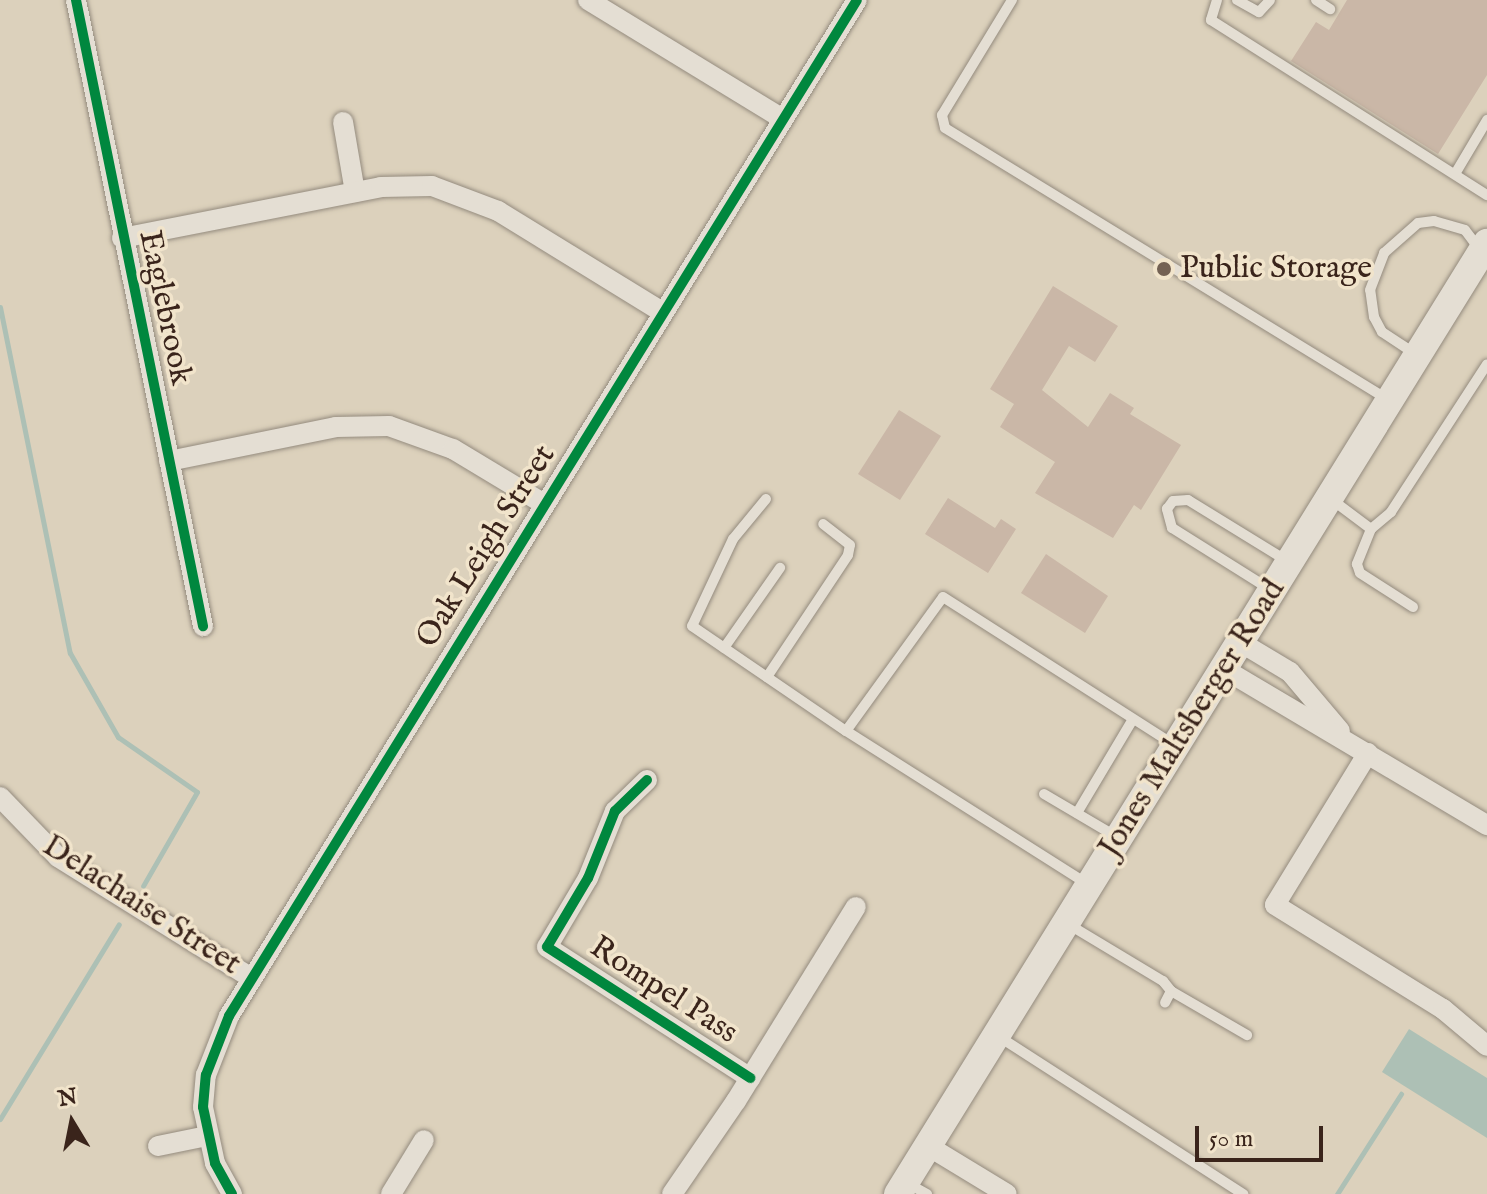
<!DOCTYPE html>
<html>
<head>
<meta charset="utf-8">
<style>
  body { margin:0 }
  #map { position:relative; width:1487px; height:1194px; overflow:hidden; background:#dcd1bc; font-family:"IM FELL English",serif }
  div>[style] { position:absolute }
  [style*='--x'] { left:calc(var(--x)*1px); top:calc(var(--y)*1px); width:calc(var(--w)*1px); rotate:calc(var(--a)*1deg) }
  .water>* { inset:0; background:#adc0b5 }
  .stream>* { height:5px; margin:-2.5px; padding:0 2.5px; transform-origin:2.5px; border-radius:2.5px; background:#adc0b5 }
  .building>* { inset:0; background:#cab7a7 }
  .roads { filter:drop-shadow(0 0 2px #948b7e) drop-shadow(0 0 2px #948b7e) }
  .lane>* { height:10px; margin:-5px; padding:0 5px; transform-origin:5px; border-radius:5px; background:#e4ded3 }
  .street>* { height:20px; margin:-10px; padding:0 10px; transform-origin:10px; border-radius:10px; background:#e4ded3 }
  .secondary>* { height:28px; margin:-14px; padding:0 14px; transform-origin:14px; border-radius:14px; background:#e4ded3 }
  .cycleway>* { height:10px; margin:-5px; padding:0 5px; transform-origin:5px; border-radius:5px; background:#00873e }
  .dots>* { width:22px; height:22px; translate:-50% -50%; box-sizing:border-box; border:4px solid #f1e4cb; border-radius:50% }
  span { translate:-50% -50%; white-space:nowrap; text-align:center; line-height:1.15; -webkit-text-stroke:7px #f1e4cb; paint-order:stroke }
  .poi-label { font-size:32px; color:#3a241b }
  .left { translate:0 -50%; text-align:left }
  .street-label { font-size:32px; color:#3a241b }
  .north { position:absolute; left:32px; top:1082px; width:80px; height:80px; -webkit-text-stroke:6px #f1e4cb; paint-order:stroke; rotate:350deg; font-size:22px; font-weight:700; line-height:32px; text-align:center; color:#3a241b }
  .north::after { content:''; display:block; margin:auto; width:28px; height:36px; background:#3a241b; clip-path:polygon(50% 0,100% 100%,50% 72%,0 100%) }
  .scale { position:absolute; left:1195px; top:1126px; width:128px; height:36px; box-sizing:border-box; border:4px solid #3a241b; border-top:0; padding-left:10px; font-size:24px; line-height:28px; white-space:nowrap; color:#3a241b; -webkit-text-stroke:6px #f1e4cb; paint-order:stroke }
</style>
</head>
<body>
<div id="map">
  <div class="water">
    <i style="clip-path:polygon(1409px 1029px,1487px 1078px,1487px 1138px,1382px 1072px)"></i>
  </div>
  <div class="stream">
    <i style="--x:0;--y:307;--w:353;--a:78.6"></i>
    <i style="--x:70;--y:653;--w:97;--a:60.3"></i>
    <i style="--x:118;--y:737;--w:96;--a:34.8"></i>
    <i style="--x:197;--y:792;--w:108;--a:119.9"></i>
    <i style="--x:0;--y:1119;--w:228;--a:-58.6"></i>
    <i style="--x:1337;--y:1194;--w:119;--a:-57.4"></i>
  </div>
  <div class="building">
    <i style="clip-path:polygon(1347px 0,1487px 0,1487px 75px,1438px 154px,1291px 61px,1316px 22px,1329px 30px)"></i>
    <i style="clip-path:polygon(1053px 286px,1118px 326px,1095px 362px,1069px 346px,1042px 390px,1088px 427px,1110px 393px,1134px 408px,1130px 414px,1181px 445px,1141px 510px,1134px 505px,1113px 538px,1035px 493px,1055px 462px,1000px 427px,1014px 404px,990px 389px)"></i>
    <i style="clip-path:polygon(899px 410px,941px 436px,900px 500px,858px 474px)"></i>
    <i style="clip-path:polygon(948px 498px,995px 528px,1001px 519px,1016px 529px,988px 573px,925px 534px)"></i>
    <i style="clip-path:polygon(1046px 554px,1108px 596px,1085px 633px,1021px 593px)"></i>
  </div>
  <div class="roads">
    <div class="lane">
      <i style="--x:1012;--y:0;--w:135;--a:121.3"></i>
      <i style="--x:942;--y:115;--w:13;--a:77"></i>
      <i style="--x:945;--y:128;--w:518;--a:31.51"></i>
      <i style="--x:1217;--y:0;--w:21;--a:107"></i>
      <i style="--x:1211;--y:20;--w:327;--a:32.4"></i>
      <i style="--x:1237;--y:0;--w:25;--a:29"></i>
      <i style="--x:1259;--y:12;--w:16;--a:-47"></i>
      <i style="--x:1316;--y:0;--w:17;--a:33"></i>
      <i style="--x:1455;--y:174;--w:63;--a:-59.3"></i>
      <i style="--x:1417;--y:355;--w:42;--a:-146.7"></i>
      <i style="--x:1382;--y:332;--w:17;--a:-118"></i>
      <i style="--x:1374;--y:317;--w:27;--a:-98"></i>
      <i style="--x:1370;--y:290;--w:40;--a:-69"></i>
      <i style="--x:1384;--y:253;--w:45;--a:-41.4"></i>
      <i style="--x:1418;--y:223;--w:16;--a:-7"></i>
      <i style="--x:1434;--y:221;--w:32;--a:16"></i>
      <i style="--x:1465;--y:230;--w:25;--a:53"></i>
      <i style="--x:766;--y:499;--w:52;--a:129.5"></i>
      <i style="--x:733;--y:539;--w:96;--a:115.2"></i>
      <i style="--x:692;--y:626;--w:186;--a:34.3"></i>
      <i style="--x:1331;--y:499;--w:50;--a:36.9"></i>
      <i style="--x:1371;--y:529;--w:26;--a:-40"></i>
      <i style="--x:1391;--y:512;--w:176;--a:-57"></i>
      <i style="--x:1371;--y:529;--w:38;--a:112"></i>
      <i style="--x:1357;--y:564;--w:9;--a:72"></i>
      <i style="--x:1360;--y:573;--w:63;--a:32.7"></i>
      <i style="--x:1271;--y:590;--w:117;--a:-147.9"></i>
      <i style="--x:1172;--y:528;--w:20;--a:-105"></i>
      <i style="--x:1167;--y:509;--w:10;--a:-53"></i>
      <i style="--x:1173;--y:501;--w:15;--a:-4"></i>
      <i style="--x:1188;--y:500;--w:116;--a:31.6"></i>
      <i style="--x:724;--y:648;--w:98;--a:-55"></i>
      <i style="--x:767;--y:677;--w:146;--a:-56.4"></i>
      <i style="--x:848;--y:555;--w:10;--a:-79"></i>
      <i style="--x:850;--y:545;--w:34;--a:-142"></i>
      <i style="--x:1044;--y:794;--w:85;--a:30.5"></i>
      <i style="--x:1077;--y:813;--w:109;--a:-59.2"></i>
      <i style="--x:1089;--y:885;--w:288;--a:-147.6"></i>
      <i style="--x:846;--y:731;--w:165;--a:-54.1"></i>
      <i style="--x:943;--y:597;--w:274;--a:32.6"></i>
      <i style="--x:1068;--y:924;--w:111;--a:31"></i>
      <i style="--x:1163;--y:981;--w:13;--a:51"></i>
      <i style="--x:1171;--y:991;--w:13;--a:117"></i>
      <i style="--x:1171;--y:991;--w:88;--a:30.1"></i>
      <i style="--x:998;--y:1036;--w:292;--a:32.8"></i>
      <i style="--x:907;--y:1183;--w:23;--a:29"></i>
    </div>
    <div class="street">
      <i style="--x:76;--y:0;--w:639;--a:78.53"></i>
      <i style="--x:588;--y:0;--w:228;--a:31.4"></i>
      <i style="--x:343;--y:122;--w:71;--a:80.3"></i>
      <i style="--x:122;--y:238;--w:264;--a:-11.1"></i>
      <i style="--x:381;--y:187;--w:51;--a:-1.1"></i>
      <i style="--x:432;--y:186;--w:71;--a:20.7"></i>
      <i style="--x:498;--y:211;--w:193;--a:31.6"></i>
      <i style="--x:169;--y:461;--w:170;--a:-11.5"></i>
      <i style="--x:336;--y:427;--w:53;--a:-1.1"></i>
      <i style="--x:389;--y:426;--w:68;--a:19.8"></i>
      <i style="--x:453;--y:449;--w:106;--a:31.1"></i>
      <i style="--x:1240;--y:642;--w:58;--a:31"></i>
      <i style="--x:1290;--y:672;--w:77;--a:49.7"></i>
      <i style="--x:1224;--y:669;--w:306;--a:30.7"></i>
      <i style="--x:1368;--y:753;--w:178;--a:121.5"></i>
      <i style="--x:1275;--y:905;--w:198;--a:31.8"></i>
      <i style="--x:1443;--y:1009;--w:57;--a:40.1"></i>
      <i style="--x:647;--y:780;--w:45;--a:135.9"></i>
      <i style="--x:615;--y:811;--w:72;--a:111.9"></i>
      <i style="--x:588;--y:878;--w:80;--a:120.7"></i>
      <i style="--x:547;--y:947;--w:242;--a:32.8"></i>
      <i style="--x:0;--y:797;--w:83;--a:46"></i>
      <i style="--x:58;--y:857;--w:229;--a:32"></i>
      <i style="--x:158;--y:1146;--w:50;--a:-11.5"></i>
      <i style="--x:928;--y:1146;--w:92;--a:31.3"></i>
      <i style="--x:232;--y:1194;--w:35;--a:-119"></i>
      <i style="--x:215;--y:1163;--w:57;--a:-102.1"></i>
      <i style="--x:203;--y:1107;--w:32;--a:-85"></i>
      <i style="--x:206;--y:1075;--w:63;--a:-68.7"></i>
      <i style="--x:229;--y:1016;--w:1194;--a:-58.28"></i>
      <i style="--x:391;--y:1194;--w:63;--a:-58.6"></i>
      <i style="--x:672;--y:1194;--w:113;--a:-55.5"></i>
      <i style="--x:736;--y:1101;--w:228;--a:-58.3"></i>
    </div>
    <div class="secondary">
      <i style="--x:898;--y:1194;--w:1119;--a:-58.23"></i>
    </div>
  </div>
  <div class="cycleway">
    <i style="--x:76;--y:0;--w:639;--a:78.53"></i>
    <i style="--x:647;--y:780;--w:45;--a:135.9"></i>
    <i style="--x:615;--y:811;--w:72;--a:111.9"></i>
    <i style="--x:588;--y:878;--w:80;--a:120.7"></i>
    <i style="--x:547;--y:947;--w:242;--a:32.8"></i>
    <i style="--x:232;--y:1194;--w:35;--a:-119"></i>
    <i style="--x:215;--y:1163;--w:57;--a:-102.1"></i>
    <i style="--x:203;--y:1107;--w:32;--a:-85"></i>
    <i style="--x:206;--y:1075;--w:63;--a:-68.7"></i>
    <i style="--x:229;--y:1016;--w:1194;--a:-58.28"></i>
  </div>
  <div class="dots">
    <i style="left:1164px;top:269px;background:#736153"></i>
  </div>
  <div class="poi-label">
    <span class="left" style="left:1180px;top:269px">Public Storage</span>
  </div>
  <div class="street-label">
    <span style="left:164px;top:308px;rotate:78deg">Eaglebrook</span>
    <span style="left:487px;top:547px;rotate:-58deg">Oak Leigh Street</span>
    <span style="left:1193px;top:719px;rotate:-58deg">Jones Maltsberger Road</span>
    <span style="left:141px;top:906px;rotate:33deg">Delachaise Street</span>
    <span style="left:663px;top:991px;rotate:33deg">Rompel Pass</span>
  </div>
  <div class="north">N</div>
  <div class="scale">50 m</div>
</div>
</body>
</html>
